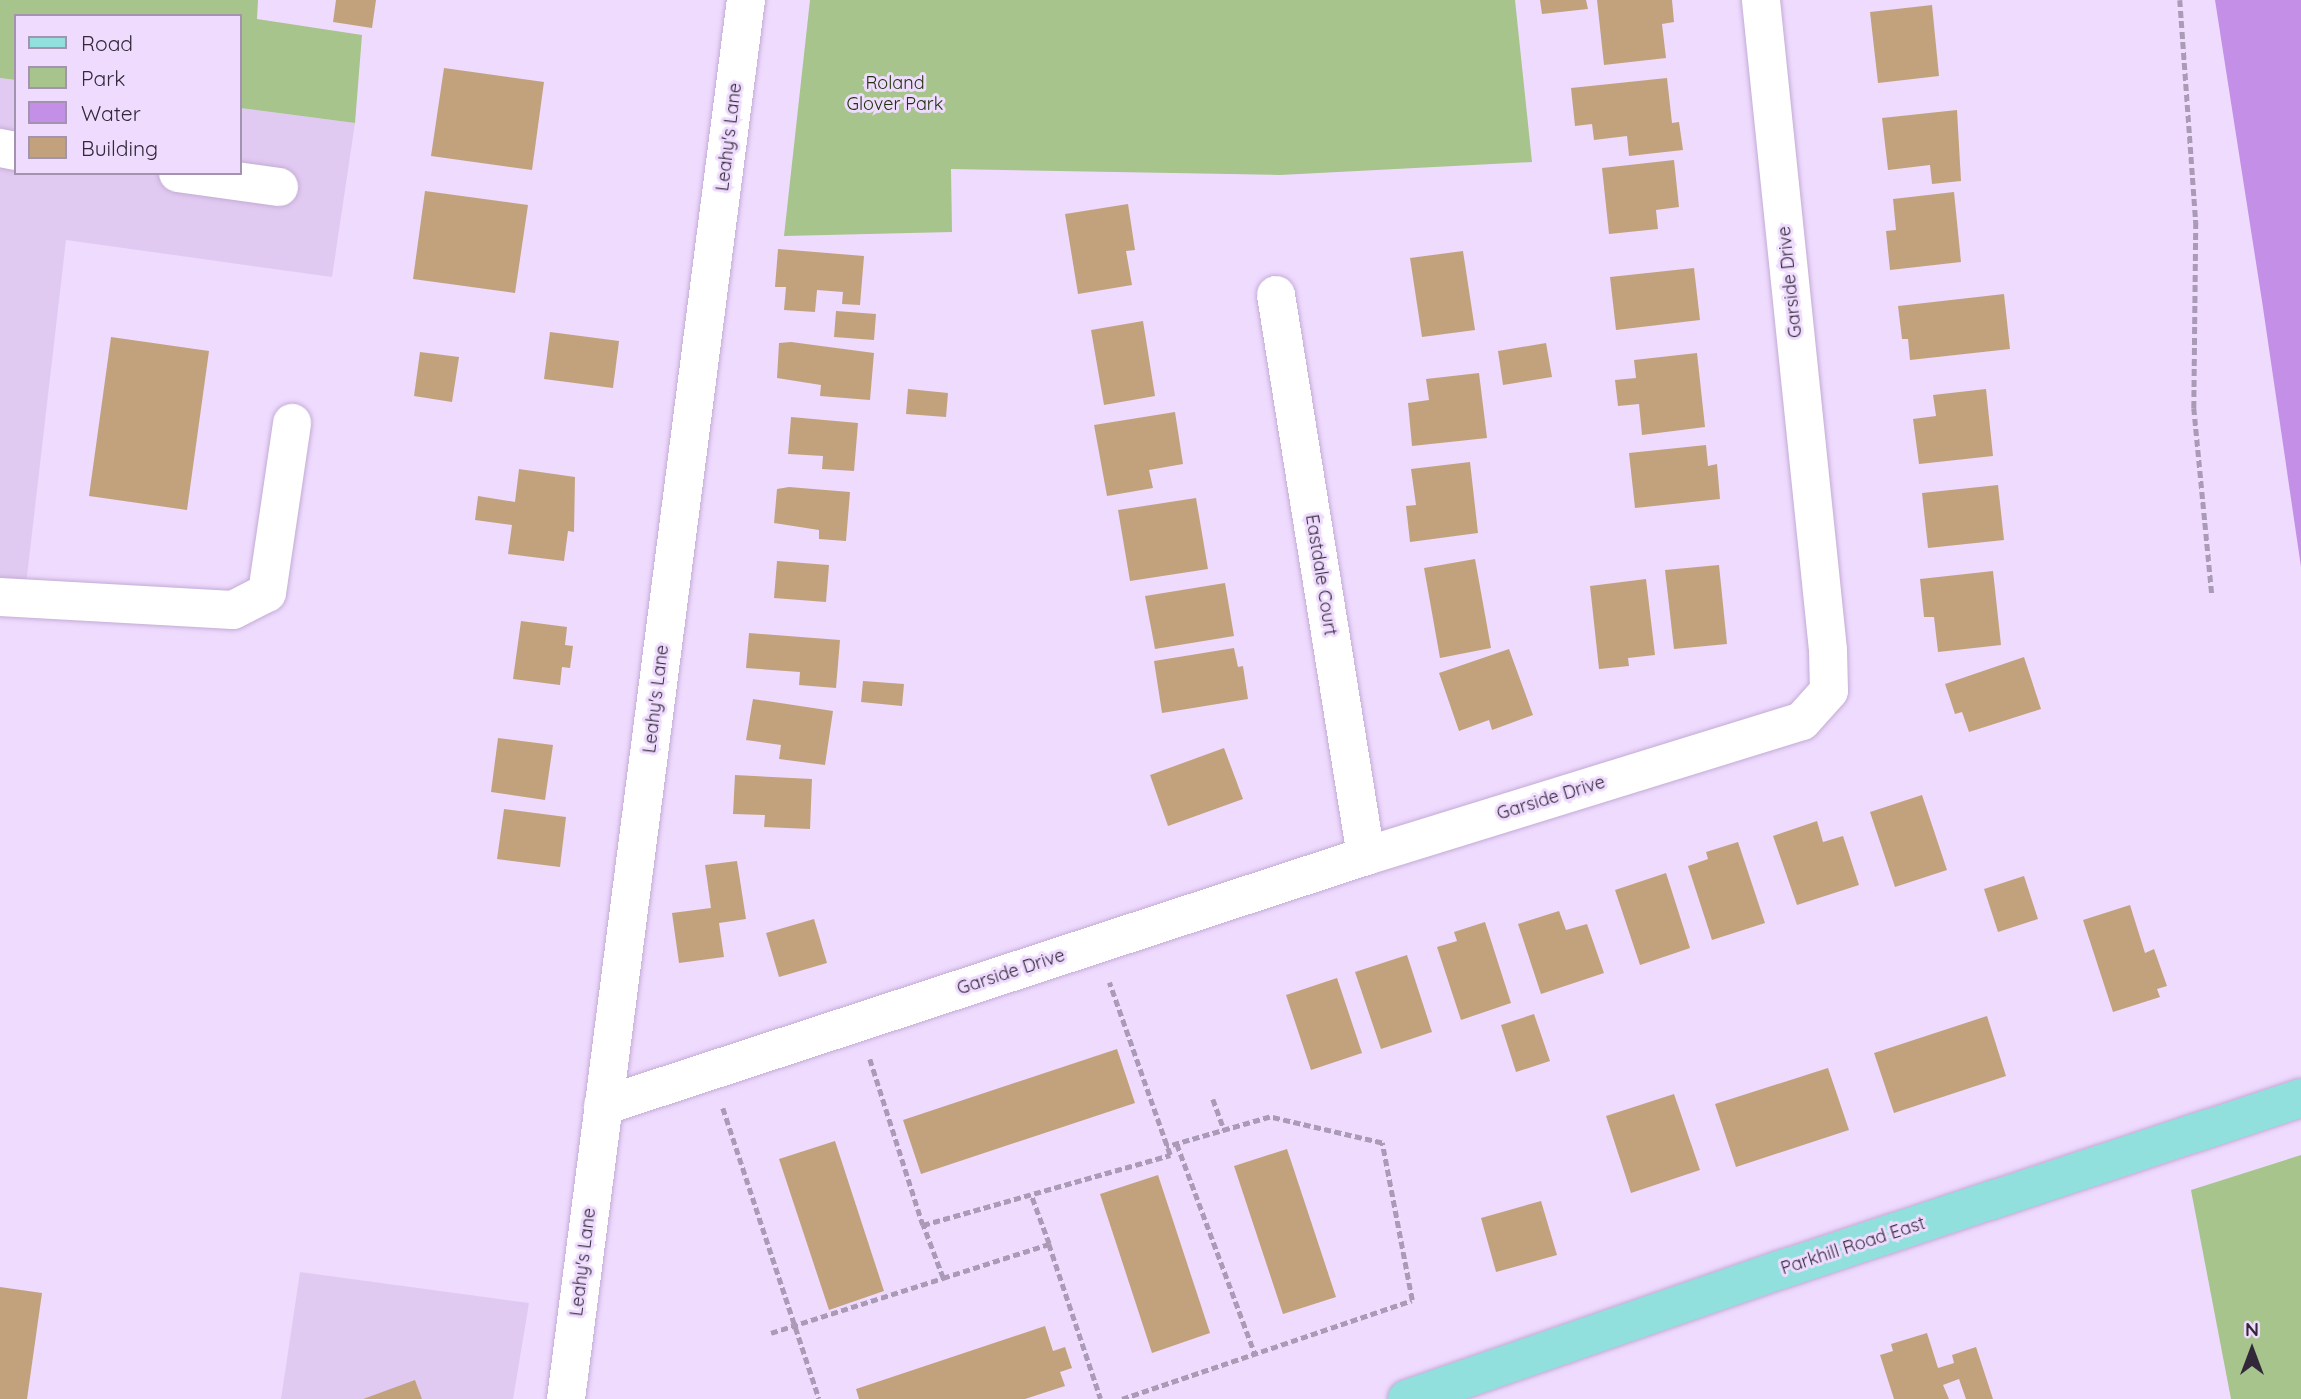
<!DOCTYPE html>
<html>
<head>
<meta charset="utf-8">
<style>
  body { margin:0 }
  #map { position:relative; width:2301px; height:1399px; overflow:hidden; background:#efdbfe; font-family:Quicksand,sans-serif }
  div>[style] { position:absolute }
  [style*='--x'] { left:calc(var(--x)*1px); top:calc(var(--y)*1px); width:calc(var(--w)*1px); rotate:calc(var(--a)*1deg) }
  .built>* { inset:0; background:#e1caf1 }
  .green>* { inset:0; background:#a6c48b }
  .water>* { inset:0; background:#c490e7 }
  .building>* { inset:0; background:#c2a27d }
  .path>* { height:4.5px; margin-top:-2.25px; transform-origin:0; background:repeating-linear-gradient(90deg,#aa9ab6 0 7px,transparent 0 10.5px) }
  .roads { filter:drop-shadow(0 0 2px #c3abd5) drop-shadow(0 0 2px #c3abd5) }
  .minor>* { height:38px; margin:-19px; padding:0 19px; transform-origin:19px; border-radius:19px; background:#fff }
  .major>* { height:38px; margin:-19px; padding:0 19px; transform-origin:19px; border-radius:19px; background:#91e0dd }
  span { translate:-50% -50%; white-space:nowrap; text-align:center; line-height:1.15; -webkit-text-stroke:6px #efdbfe; paint-order:stroke }
  .park-label { font-size:18px; color:#20330c }
  .street-label { font-size:18px; color:#322839 }
  .legend { position:absolute; left:14px; top:14px; width:228px; height:161px; box-sizing:border-box; background:#efdbfe; border:2px solid #a393af; margin:0; padding:9px 12px; list-style:none; font-size:21px; color:#322839 }
  .legend li { display:flex; align-items:center; gap:14px; height:35px }
  .legend b { width:35px; border:2px solid #a393af }
  .north { position:absolute; left:2217px; top:1315px; width:70px; height:70px; -webkit-text-stroke:5px #efdbfe; paint-order:stroke; rotate:0deg; font-size:19px; font-weight:700; line-height:28px; text-align:center; color:#322839 }
  .north::after { content:''; display:block; margin:auto; width:24px; height:32px; background:#322839; clip-path:polygon(50% 0,100% 100%,50% 72%,0 100%) }
</style>
</head>
<body>
<div id="map">
  <div class="built">
    <i style="clip-path:polygon(0 78px,16px 80px,16px 173px,240px 173px,240px 108px,355px 123px,332px 277px,66px 240px,26px 585px,0 582px)"></i>
    <i style="clip-path:polygon(300px 1272px,529px 1303px,513px 1399px,281px 1399px)"></i>
  </div>
  <div class="green">
    <i style="clip-path:polygon(0 0,258px 0,257px 19px,362px 35px,355px 123px,240px 108px,240px 16px,16px 16px,16px 80px,0 78px)"></i>
    <i style="clip-path:polygon(810px 0,1515px 0,1532px 162px,1280px 175px,951px 169px,952px 232px,784px 236px)"></i>
    <i style="clip-path:polygon(2301px 1155px,2301px 1399px,2231px 1399px,2191px 1190px)"></i>
  </div>
  <div class="water">
    <i style="clip-path:polygon(2215px 0,2301px 0,2301px 567px,2262px 301px)"></i>
  </div>
  <div class="building">
    <i style="clip-path:polygon(336px 0,376px 0,372px 28px,333px 22px)"></i>
    <i style="clip-path:polygon(1540px 0,1586px 0,1588px 9px,1542px 14px)"></i>
    <i style="clip-path:polygon(1597px 0,1672px 0,1674px 22px,1662px 24px,1666px 58px,1604px 65px)"></i>
    <i style="clip-path:polygon(1932px 5px,1939px 76px,1878px 83px,1870px 12px)"></i>
    <i style="clip-path:polygon(444px 68px,544px 82px,532px 170px,431px 156px)"></i>
    <i style="clip-path:polygon(1667px 78px,1672px 123px,1679px 122px,1683px 150px,1629px 156px,1627px 136px,1594px 140px,1592px 124px,1575px 126px,1571px 88px)"></i>
    <i style="clip-path:polygon(1957px 110px,1961px 181px,1932px 184px,1930px 165px,1888px 170px,1882px 118px)"></i>
    <i style="clip-path:polygon(1674px 160px,1679px 207px,1656px 210px,1658px 229px,1609px 234px,1602px 168px)"></i>
    <i style="clip-path:polygon(425px 191px,528px 205px,515px 293px,413px 279px)"></i>
    <i style="clip-path:polygon(1954px 192px,1961px 262px,1890px 270px,1886px 231px,1896px 230px,1893px 199px)"></i>
    <i style="clip-path:polygon(1128px 204px,1135px 250px,1126px 251px,1132px 285px,1078px 294px,1065px 214px)"></i>
    <i style="clip-path:polygon(778px 249px,864px 256px,860px 305px,842px 304px,843px 292px,817px 290px,815px 312px,784px 310px,786px 287px,775px 287px)"></i>
    <i style="clip-path:polygon(1463px 251px,1475px 330px,1422px 337px,1410px 258px)"></i>
    <i style="clip-path:polygon(1694px 268px,1700px 320px,1616px 330px,1610px 277px)"></i>
    <i style="clip-path:polygon(2004px 294px,2010px 349px,1910px 360px,1908px 339px,1902px 339px,1898px 306px)"></i>
    <i style="clip-path:polygon(836px 311px,876px 314px,874px 340px,834px 337px)"></i>
    <i style="clip-path:polygon(1143px 321px,1155px 396px,1104px 405px,1091px 330px)"></i>
    <i style="clip-path:polygon(550px 332px,619px 341px,613px 388px,544px 379px)"></i>
    <i style="clip-path:polygon(111px 337px,209px 351px,187px 510px,89px 496px)"></i>
    <i style="clip-path:polygon(791px 342px,874px 353px,870px 400px,820px 396px,821px 385px,777px 378px,779px 343px)"></i>
    <i style="clip-path:polygon(1546px 343px,1552px 377px,1503px 385px,1498px 351px)"></i>
    <i style="clip-path:polygon(420px 352px,459px 357px,452px 402px,414px 396px)"></i>
    <i style="clip-path:polygon(1697px 353px,1705px 427px,1642px 435px,1639px 404px,1618px 406px,1615px 380px,1636px 378px,1634px 360px)"></i>
    <i style="clip-path:polygon(1479px 373px,1487px 438px,1412px 446px,1408px 403px,1429px 400px,1426px 379px)"></i>
    <i style="clip-path:polygon(908px 389px,948px 393px,946px 417px,906px 414px)"></i>
    <i style="clip-path:polygon(1986px 389px,1993px 456px,1919px 464px,1913px 419px,1936px 416px,1933px 395px)"></i>
    <i style="clip-path:polygon(1175px 412px,1183px 464px,1149px 470px,1153px 488px,1107px 496px,1094px 425px)"></i>
    <i style="clip-path:polygon(791px 417px,858px 423px,854px 471px,822px 469px,823px 456px,788px 454px)"></i>
    <i style="clip-path:polygon(1706px 445px,1708px 466px,1717px 464px,1720px 499px,1635px 508px,1629px 453px)"></i>
    <i style="clip-path:polygon(1470px 462px,1478px 533px,1410px 542px,1406px 506px,1416px 505px,1411px 469px)"></i>
    <i style="clip-path:polygon(519px 469px,575px 477px,574px 532px,568px 531px,564px 561px,508px 554px,512px 525px,475px 520px,478px 496px,515px 502px)"></i>
    <i style="clip-path:polygon(1998px 485px,2004px 540px,1928px 548px,1922px 493px)"></i>
    <i style="clip-path:polygon(789px 487px,850px 492px,846px 541px,819px 539px,819px 530px,774px 523px,777px 489px)"></i>
    <i style="clip-path:polygon(1196px 498px,1208px 569px,1130px 581px,1118px 510px)"></i>
    <i style="clip-path:polygon(1475px 559px,1491px 648px,1440px 658px,1424px 568px)"></i>
    <i style="clip-path:polygon(777px 561px,829px 565px,826px 602px,774px 598px)"></i>
    <i style="clip-path:polygon(1719px 565px,1727px 644px,1674px 649px,1665px 570px)"></i>
    <i style="clip-path:polygon(1993px 571px,2001px 645px,1938px 652px,1934px 617px,1924px 617px,1920px 579px)"></i>
    <i style="clip-path:polygon(1646px 579px,1655px 655px,1628px 658px,1629px 666px,1599px 669px,1590px 586px)"></i>
    <i style="clip-path:polygon(1225px 583px,1234px 636px,1155px 649px,1145px 596px)"></i>
    <i style="clip-path:polygon(521px 621px,567px 627px,565px 645px,573px 646px,570px 668px,562px 667px,560px 685px,513px 679px)"></i>
    <i style="clip-path:polygon(749px 633px,840px 640px,836px 688px,799px 685px,800px 672px,746px 668px)"></i>
    <i style="clip-path:polygon(1234px 648px,1238px 667px,1243px 666px,1248px 699px,1162px 713px,1154px 661px)"></i>
    <i style="clip-path:polygon(1509px 649px,1533px 715px,1492px 730px,1489px 720px,1459px 731px,1439px 673px)"></i>
    <i style="clip-path:polygon(2024px 657px,2041px 709px,1969px 732px,1962px 712px,1955px 714px,1945px 684px)"></i>
    <i style="clip-path:polygon(863px 681px,904px 684px,902px 706px,861px 702px)"></i>
    <i style="clip-path:polygon(753px 699px,833px 711px,825px 765px,779px 759px,781px 745px,746px 740px)"></i>
    <i style="clip-path:polygon(498px 738px,553px 745px,545px 800px,491px 792px)"></i>
    <i style="clip-path:polygon(1224px 748px,1243px 799px,1168px 826px,1150px 775px)"></i>
    <i style="clip-path:polygon(735px 775px,812px 779px,810px 829px,764px 827px,765px 815px,733px 814px)"></i>
    <i style="clip-path:polygon(1922px 795px,1947px 870px,1895px 887px,1870px 812px)"></i>
    <i style="clip-path:polygon(504px 809px,566px 817px,560px 867px,497px 859px)"></i>
    <i style="clip-path:polygon(1817px 821px,1823px 842px,1843px 836px,1859px 885px,1797px 905px,1773px 836px)"></i>
    <i style="clip-path:polygon(1738px 842px,1765px 923px,1712px 940px,1688px 866px,1708px 859px,1706px 852px)"></i>
    <i style="clip-path:polygon(737px 861px,746px 919px,719px 923px,724px 957px,679px 963px,672px 913px,711px 908px,705px 865px)"></i>
    <i style="clip-path:polygon(1666px 873px,1690px 948px,1640px 965px,1615px 890px)"></i>
    <i style="clip-path:polygon(2024px 876px,2038px 919px,1998px 932px,1984px 889px)"></i>
    <i style="clip-path:polygon(2130px 905px,2145px 953px,2154px 949px,2167px 986px,2157px 989px,2160px 997px,2113px 1012px,2083px 920px)"></i>
    <i style="clip-path:polygon(1559px 911px,1566px 930px,1587px 924px,1604px 973px,1541px 994px,1518px 924px)"></i>
    <i style="clip-path:polygon(814px 919px,827px 963px,779px 977px,766px 933px)"></i>
    <i style="clip-path:polygon(1485px 922px,1511px 1003px,1461px 1020px,1437px 947px,1457px 941px,1454px 932px)"></i>
    <i style="clip-path:polygon(1407px 955px,1432px 1032px,1381px 1049px,1355px 972px)"></i>
    <i style="clip-path:polygon(1337px 978px,1362px 1053px,1311px 1070px,1286px 995px)"></i>
    <i style="clip-path:polygon(1534px 1014px,1550px 1061px,1516px 1072px,1501px 1025px)"></i>
    <i style="clip-path:polygon(1987px 1016px,2006px 1076px,1894px 1113px,1874px 1053px)"></i>
    <i style="clip-path:polygon(1117px 1049px,1135px 1103px,921px 1174px,903px 1120px)"></i>
    <i style="clip-path:polygon(1828px 1068px,1849px 1130px,1736px 1167px,1715px 1104px)"></i>
    <i style="clip-path:polygon(1674px 1094px,1700px 1170px,1631px 1193px,1606px 1116px)"></i>
    <i style="clip-path:polygon(835px 1141px,884px 1291px,829px 1310px,779px 1159px)"></i>
    <i style="clip-path:polygon(1287px 1149px,1336px 1297px,1283px 1314px,1234px 1166px)"></i>
    <i style="clip-path:polygon(1158px 1175px,1210px 1333px,1152px 1353px,1100px 1194px)"></i>
    <i style="clip-path:polygon(1541px 1201px,1557px 1255px,1496px 1272px,1481px 1218px)"></i>
    <i style="clip-path:polygon(0 1287px,42px 1293px,27px 1399px,0 1399px)"></i>
    <i style="clip-path:polygon(1045px 1326px,1053px 1351px,1065px 1347px,1072px 1368px,1060px 1372px,1065px 1386px,1025px 1399px,859px 1399px,856px 1389px)"></i>
    <i style="clip-path:polygon(1927px 1333px,1938px 1368px,1954px 1363px,1952px 1355px,1976px 1347px,1993px 1399px,1966px 1399px,1959px 1379px,1943px 1385px,1949px 1399px,1894px 1399px,1880px 1355px,1893px 1351px,1891px 1344px)"></i>
    <i style="clip-path:polygon(415px 1380px,422px 1399px,363px 1399px)"></i>
  </div>
  <div class="path">
    <i style="--x:2180;--y:0;--w:223;--a:85.9"></i>
    <i style="--x:2196;--y:222;--w:186;--a:90.6"></i>
    <i style="--x:2194;--y:408;--w:187;--a:84.5"></i>
    <i style="--x:870;--y:1059;--w:174;--a:72.3"></i>
    <i style="--x:1213;--y:1099;--w:33;--a:70"></i>
    <i style="--x:723;--y:1108;--w:306;--a:71.7"></i>
    <i style="--x:1177;--y:1144;--w:224;--a:69.6"></i>
    <i style="--x:1049;--y:1244;--w:163;--a:71.5"></i>
    <i style="--x:943;--y:1278;--w:111;--a:-17.8"></i>
    <i style="--x:1049;--y:1244;--w:52;--a:-110.2"></i>
    <i style="--x:771;--y:1333;--w:181;--a:-17.7"></i>
    <i style="--x:943;--y:1278;--w:57;--a:-110.7"></i>
    <i style="--x:923;--y:1225;--w:257;--a:-15.8"></i>
    <i style="--x:1170;--y:1155;--w:183;--a:-109.4"></i>
    <i style="--x:1122;--y:1399;--w:306;--a:-18.8"></i>
    <i style="--x:1412;--y:1300;--w:160;--a:-100.8"></i>
    <i style="--x:1382;--y:1143;--w:115;--a:-166.9"></i>
    <i style="--x:1270;--y:1117;--w:108;--a:163.9"></i>
  </div>
  <div class="roads">
    <div class="minor">
      <i style="--x:0;--y:148;--w:16;--a:11"></i>
      <i style="--x:178;--y:173;--w:102;--a:7.9"></i>
      <i style="--x:1276;--y:295;--w:568;--a:80.89"></i>
      <i style="--x:0;--y:597;--w:233;--a:3.2"></i>
      <i style="--x:233;--y:610;--w:38;--a:-27"></i>
      <i style="--x:267;--y:593;--w:172;--a:-81.6"></i>
      <i style="--x:603;--y:1106;--w:803;--a:-18.14"></i>
      <i style="--x:1366;--y:856;--w:456;--a:-17.2"></i>
      <i style="--x:1802;--y:721;--w:40;--a:-48"></i>
      <i style="--x:1829;--y:691;--w:41;--a:-91.4"></i>
      <i style="--x:1828;--y:650;--w:653;--a:-95.89"></i>
      <i style="--x:566;--y:1399;--w:1411;--a:-82.67"></i>
    </div>
    <div class="major">
      <i style="--x:1407;--y:1399;--w:395;--a:-19.1"></i>
      <i style="--x:1780;--y:1270;--w:549;--a:-18.27"></i>
    </div>
  </div>
  <div class="park-label">
    <span style="left:895px;top:94px">Roland<br>Glover Park</span>
  </div>
  <div class="street-label">
    <span style="left:729px;top:137px;rotate:-83deg">Leahy's Lane</span>
    <span style="left:1790px;top:282px;rotate:-96deg">Garside Drive</span>
    <span style="left:1321px;top:575px;rotate:81deg">Eastdale Court</span>
    <span style="left:656px;top:699px;rotate:-83deg">Leahy's Lane</span>
    <span style="left:1551px;top:798px;rotate:-17deg">Garside Drive</span>
    <span style="left:1011px;top:972px;rotate:-18deg">Garside Drive</span>
    <span style="left:1853px;top:1246px;rotate:-18deg">Parkhill Road East</span>
    <span style="left:583px;top:1262px;rotate:-83deg">Leahy's Lane</span>
  </div>
  <ul class="legend">
  <li><b style="height:9px;background:#91e0dd"></b>Road</li>
  <li><b style="height:19px;background:#a6c48b"></b>Park</li>
  <li><b style="height:19px;background:#c490e7"></b>Water</li>
  <li><b style="height:19px;background:#c2a27d"></b>Building</li>
  </ul>
  <div class="north">N</div>
</div>
</body>
</html>
